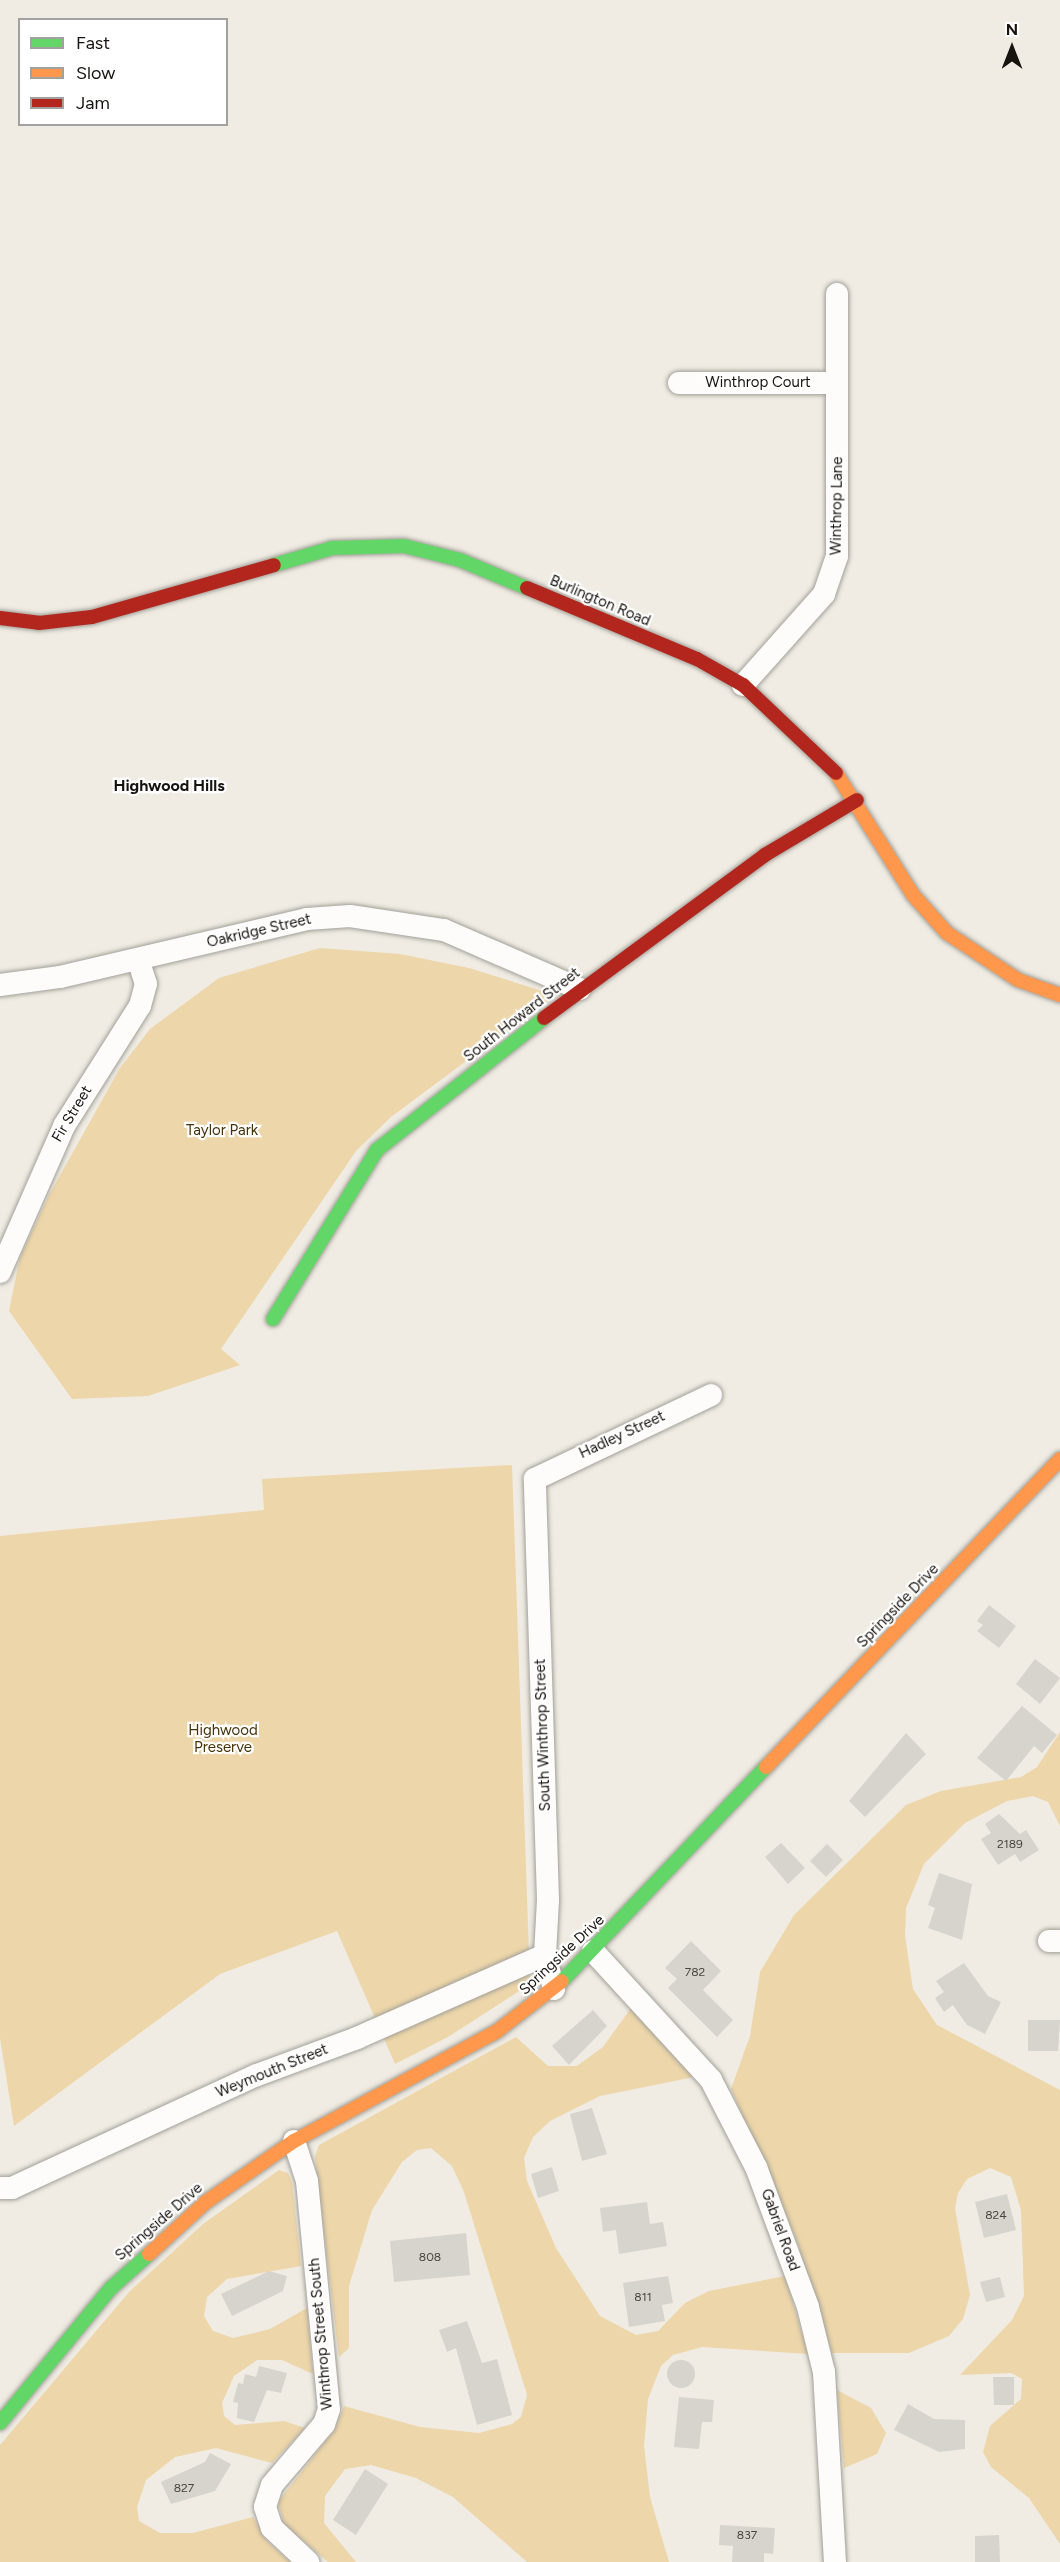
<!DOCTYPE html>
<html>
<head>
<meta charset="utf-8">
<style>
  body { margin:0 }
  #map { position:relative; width:1060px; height:2562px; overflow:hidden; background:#f0ece3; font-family:Figtree,sans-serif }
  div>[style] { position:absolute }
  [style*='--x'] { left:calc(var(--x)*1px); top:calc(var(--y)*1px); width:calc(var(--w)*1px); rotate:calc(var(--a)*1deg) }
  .green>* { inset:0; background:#edd6a9 }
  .building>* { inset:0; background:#d7d4cd }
  .round { border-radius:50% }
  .roads { filter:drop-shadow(0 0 2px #a2a099) drop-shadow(0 0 2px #a2a099) }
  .street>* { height:22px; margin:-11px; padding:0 11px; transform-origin:11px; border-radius:11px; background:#fdfcfb }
  .fast>* { height:14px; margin:-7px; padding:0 7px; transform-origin:7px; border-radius:7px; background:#63d668 }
  .slow>* { height:14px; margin:-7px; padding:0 7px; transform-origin:7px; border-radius:7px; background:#ff974d }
  .jam>* { height:14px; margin:-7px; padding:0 7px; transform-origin:7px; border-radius:7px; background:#b3261e }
  span { translate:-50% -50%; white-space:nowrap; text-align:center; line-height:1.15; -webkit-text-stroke:4.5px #fff; paint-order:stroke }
  .number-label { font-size:12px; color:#484540 }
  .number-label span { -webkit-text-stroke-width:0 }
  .street-label { font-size:15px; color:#17140f }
  .park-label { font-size:15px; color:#463308 }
  .neighbourhood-label { font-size:16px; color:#17140f; font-weight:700 }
  .legend { position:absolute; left:18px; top:18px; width:210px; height:108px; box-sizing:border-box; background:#fff; border:2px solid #a2a19f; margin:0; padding:8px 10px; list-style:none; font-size:18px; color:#17140f }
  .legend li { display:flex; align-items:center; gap:12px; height:30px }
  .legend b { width:30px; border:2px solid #a2a19f }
  .north { position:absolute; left:982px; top:18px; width:60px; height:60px; -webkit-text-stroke:4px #fff; paint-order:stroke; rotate:0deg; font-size:16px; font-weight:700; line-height:24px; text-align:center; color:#17140f }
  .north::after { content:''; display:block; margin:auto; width:21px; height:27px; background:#17140f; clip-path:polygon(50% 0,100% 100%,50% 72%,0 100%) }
</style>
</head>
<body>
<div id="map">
  <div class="green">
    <i style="clip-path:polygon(320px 948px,400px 954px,469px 968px,555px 995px,391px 1117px,356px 1151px,221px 1349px,240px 1365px,148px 1396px,72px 1399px,9px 1311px,20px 1257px,49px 1195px,120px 1068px,150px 1029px,219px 978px)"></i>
    <i style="clip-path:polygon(512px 1465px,530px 1984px,448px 2037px,395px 2064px,337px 1931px,220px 1974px,14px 2126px,0 2038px,0 1536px,264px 1510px,262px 1479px)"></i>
    <i style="clip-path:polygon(1060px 1732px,1060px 1826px,1048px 1802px,1033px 1796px,1007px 1801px,965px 1823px,924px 1864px,906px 1908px,905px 1936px,913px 1989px,937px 2025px,1060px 2090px,1060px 2544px,1029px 2498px,991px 2467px,983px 2452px,990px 2426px,1021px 2399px,1022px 2379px,1011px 2373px,960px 2375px,1012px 2320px,1024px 2296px,1021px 2210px,1011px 2177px,990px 2168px,967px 2179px,958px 2193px,955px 2208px,970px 2295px,963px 2319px,949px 2336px,909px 2353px,832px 2353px,797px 2241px,731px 2089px,750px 2036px,760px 1972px,794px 1915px,906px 1805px,941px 1791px,1021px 1777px,1037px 1767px)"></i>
    <i style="clip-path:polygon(631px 2008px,694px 2077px,600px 2096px,550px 2121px,533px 2137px,524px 2158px,527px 2181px,556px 2248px,600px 2316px,636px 2335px,658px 2331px,685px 2303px,709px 2291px,785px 2276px,808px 2354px,702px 2347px,673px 2355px,661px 2366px,648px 2399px,644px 2446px,650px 2497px,669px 2562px,527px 2562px,453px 2497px,416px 2478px,371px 2465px,345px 2469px,325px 2496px,324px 2523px,356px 2562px,328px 2562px,284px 2524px,278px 2502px,335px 2429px,344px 2406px,420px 2427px,479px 2433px,512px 2424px,521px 2417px,527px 2395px,464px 2192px,452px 2166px,431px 2148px,417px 2150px,402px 2162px,372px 2210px,349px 2286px,349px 2348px,339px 2357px,315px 2157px,319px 2145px,516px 2037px,548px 2066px,577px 2066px,603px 2047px)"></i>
    <i style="clip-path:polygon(279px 2170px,288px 2173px,292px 2182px,301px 2266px,227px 2279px,207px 2297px,204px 2316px,213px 2331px,233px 2338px,270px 2329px,307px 2308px,313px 2374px,282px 2360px,257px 2360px,234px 2376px,222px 2403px,224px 2416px,235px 2425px,284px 2421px,305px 2428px,272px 2463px,216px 2448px,175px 2457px,146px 2480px,137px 2507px,139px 2521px,160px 2533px,193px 2533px,253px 2517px,267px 2541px,290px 2562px,0 2562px,0 2445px,129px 2292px,203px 2224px)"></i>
    <i style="clip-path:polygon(837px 2390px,871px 2408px,886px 2433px,877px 2454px,844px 2468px)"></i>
  </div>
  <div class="building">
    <i style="clip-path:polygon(989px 1605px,1016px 1626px,999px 1648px,977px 1631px,983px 1625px,977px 1621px)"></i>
    <i style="clip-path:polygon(1035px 1659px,1060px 1678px,1040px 1704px,1016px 1684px)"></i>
    <i style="clip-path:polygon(1022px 1706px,1057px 1735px,1042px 1753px,1034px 1746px,1006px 1781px,977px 1758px)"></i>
    <i style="clip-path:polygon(906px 1733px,926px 1754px,865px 1817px,849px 1801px)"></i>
    <i style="clip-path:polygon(999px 1814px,1020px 1834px,1026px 1830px,1039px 1850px,1020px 1862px,1015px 1854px,998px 1865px,981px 1839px,991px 1833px,985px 1824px)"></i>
    <i style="clip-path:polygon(781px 1843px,805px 1868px,788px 1884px,765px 1857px)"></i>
    <i style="clip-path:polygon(827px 1844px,843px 1860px,826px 1877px,810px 1861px)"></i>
    <i style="clip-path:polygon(939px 1873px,972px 1884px,962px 1940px,928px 1928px,935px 1908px,928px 1905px)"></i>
    <i style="clip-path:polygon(691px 1941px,721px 1971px,703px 1990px,733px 2020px,717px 2037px,668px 1988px,677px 1979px,665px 1968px)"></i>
    <i style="clip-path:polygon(964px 1963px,988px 1996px,1001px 2002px,985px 2034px,967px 2025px,953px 2005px,944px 2012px,935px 1998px,944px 1992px,936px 1981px)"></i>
    <i style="clip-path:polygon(593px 2010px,607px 2026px,569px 2065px,552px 2046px)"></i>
    <i style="clip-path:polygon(1028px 2020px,1060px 2020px,1058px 2051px,1028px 2051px)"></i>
    <i style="clip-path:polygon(592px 2108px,607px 2154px,582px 2161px,570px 2114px)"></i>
    <i style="clip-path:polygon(552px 2167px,559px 2191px,538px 2198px,531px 2174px)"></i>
    <i style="clip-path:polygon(1007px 2194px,1016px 2230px,984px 2238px,975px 2202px)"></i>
    <i style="clip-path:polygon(647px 2202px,650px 2224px,663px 2222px,667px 2246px,619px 2254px,616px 2230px,603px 2232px,600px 2208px)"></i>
    <i style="clip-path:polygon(466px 2233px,470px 2275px,394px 2282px,390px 2241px)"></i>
    <i style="clip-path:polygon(269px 2271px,287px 2276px,283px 2291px,232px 2316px,221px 2294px)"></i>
    <i style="clip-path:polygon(668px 2276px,673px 2303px,662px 2305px,665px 2321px,629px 2327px,623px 2283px)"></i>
    <i style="clip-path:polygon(1000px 2277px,1005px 2297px,986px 2302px,980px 2282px)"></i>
    <i style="clip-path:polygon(467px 2321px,482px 2363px,497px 2359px,512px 2415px,477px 2425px,456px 2348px,447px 2352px,439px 2330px)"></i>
    <i class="round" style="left:667px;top:2360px;width:28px;height:28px"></i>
    <i style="clip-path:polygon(259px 2366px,287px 2373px,281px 2393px,267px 2390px,254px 2422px,237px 2418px,238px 2403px,233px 2402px,238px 2383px,243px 2384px,245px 2374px,256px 2377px)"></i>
    <i style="clip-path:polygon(993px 2377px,1014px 2377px,1014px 2405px,994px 2405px)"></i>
    <i style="clip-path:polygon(679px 2397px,714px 2400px,712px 2422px,702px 2422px,699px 2449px,674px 2447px)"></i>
    <i style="clip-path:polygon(908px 2404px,934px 2419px,965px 2420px,965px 2449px,939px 2452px,894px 2430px)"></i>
    <i style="clip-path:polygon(210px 2453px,231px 2464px,215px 2491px,171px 2504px,161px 2482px,205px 2462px)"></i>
    <i style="clip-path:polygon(365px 2469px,388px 2484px,356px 2535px,333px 2520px)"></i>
    <i style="clip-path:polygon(720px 2525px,775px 2528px,773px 2554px,764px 2553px,764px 2562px,732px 2562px,733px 2546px,719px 2545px)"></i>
    <i style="clip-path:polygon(999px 2535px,1000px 2562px,975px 2562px,975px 2536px)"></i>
  </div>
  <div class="roads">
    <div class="street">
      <i style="--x:679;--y:383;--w:158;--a:0"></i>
      <i style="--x:743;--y:685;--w:122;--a:-48.3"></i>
      <i style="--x:824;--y:594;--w:40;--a:-71.1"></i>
      <i style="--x:837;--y:556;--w:262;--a:-90"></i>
      <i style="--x:0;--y:985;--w:61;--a:-7.6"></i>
      <i style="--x:60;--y:977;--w:254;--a:-13.2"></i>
      <i style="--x:307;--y:919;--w:43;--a:-4"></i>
      <i style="--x:350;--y:916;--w:95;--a:8.5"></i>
      <i style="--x:444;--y:930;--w:148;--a:23.5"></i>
      <i style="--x:0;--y:1272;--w:159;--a:-66.3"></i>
      <i style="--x:64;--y:1126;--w:142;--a:-57.7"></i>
      <i style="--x:140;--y:1006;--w:23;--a:-75"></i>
      <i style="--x:146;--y:984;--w:25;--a:-108"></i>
      <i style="--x:1049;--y:1941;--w:11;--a:0"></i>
      <i style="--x:593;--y:1951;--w:175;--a:47.5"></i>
      <i style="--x:711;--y:2080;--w:98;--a:62.7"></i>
      <i style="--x:756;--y:2167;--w:149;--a:69.6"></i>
      <i style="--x:808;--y:2307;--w:67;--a:76.2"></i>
      <i style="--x:824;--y:2372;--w:190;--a:86.7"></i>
      <i style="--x:554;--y:1989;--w:35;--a:-105"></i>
      <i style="--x:545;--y:1955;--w:55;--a:-86.9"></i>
      <i style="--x:548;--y:1900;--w:421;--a:-91.8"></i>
      <i style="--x:535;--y:1479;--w:195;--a:-25.5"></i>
      <i style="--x:294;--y:2141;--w:42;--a:72"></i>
      <i style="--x:307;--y:2181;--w:229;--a:84.5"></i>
      <i style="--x:329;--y:2409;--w:16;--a:108"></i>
      <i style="--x:324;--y:2424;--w:80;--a:130.4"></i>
      <i style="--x:272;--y:2485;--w:23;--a:108"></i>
      <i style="--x:265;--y:2507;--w:22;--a:72"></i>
      <i style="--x:272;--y:2528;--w:50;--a:43.4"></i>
      <i style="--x:0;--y:2188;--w:12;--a:0"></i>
      <i style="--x:12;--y:2188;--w:270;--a:-24.8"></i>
      <i style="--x:257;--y:2075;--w:107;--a:-20.3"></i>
      <i style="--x:357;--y:2038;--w:206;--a:-23.8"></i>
    </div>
    <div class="fast">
      <i style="--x:274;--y:565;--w:60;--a:-16.3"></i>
      <i style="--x:332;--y:548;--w:72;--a:-1.6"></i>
      <i style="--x:404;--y:546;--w:58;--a:14"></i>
      <i style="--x:460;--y:560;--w:73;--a:22.7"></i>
      <i style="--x:273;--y:1319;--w:198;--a:-58.4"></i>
      <i style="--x:377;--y:1150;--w:213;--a:-38.3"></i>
      <i style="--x:562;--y:1981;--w:296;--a:-46.4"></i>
      <i style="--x:0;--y:2423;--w:175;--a:-50.6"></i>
      <i style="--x:111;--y:2288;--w:51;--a:-41.8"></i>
    </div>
    <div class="slow">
      <i style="--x:836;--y:773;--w:144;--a:57.7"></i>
      <i style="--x:913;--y:895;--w:51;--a:48.2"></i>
      <i style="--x:947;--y:933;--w:85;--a:33.5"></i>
      <i style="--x:1018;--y:980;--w:45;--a:19.7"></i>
      <i style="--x:766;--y:1767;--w:426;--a:-46.3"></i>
      <i style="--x:149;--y:2254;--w:77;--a:-42.4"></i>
      <i style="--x:206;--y:2202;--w:107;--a:-34.7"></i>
      <i style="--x:294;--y:2141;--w:230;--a:-28.4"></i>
      <i style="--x:496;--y:2032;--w:83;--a:-37.7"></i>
    </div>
    <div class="jam">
      <i style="--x:527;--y:588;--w:184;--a:22.7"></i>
      <i style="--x:697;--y:659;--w:53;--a:29.5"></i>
      <i style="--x:743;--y:685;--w:128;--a:43.4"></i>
      <i style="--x:0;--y:618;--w:39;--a:7"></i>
      <i style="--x:39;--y:623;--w:53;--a:-6.5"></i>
      <i style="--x:92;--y:617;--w:189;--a:-15.9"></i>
      <i style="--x:544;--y:1018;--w:275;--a:-36.4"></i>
      <i style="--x:765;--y:855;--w:107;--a:-30.9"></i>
    </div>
  </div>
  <div class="number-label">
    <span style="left:1010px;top:1845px">2189</span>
    <span style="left:695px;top:1973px">782</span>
    <span style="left:996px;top:2216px">824</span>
    <span style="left:430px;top:2258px">808</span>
    <span style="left:643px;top:2298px">811</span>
    <span style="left:184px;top:2489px">827</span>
    <span style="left:747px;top:2536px">837</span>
  </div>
  <div class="street-label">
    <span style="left:758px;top:383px">Winthrop Court</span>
    <span style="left:837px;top:506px;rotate:-89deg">Winthrop Lane</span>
    <span style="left:600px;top:601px;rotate:23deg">Burlington Road</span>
    <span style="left:259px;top:931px;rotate:-13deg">Oakridge Street</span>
    <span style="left:522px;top:1015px;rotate:-38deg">South Howard Street</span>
    <span style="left:72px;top:1114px;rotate:-59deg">Fir Street</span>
    <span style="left:622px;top:1435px;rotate:-25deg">Hadley Street</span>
    <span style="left:898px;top:1606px;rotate:-46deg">Springside Drive</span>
    <span style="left:543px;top:1735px;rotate:-92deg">South Winthrop Street</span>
    <span style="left:562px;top:1955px;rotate:-43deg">Springside Drive</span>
    <span style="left:272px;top:2071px;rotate:-22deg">Weymouth Street</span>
    <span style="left:159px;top:2222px;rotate:-41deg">Springside Drive</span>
    <span style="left:780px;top:2230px;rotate:70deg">Gabriel Road</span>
    <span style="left:321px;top:2334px;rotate:-95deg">Winthrop Street South</span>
  </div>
  <div class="park-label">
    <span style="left:222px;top:1131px">Taylor Park</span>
    <span style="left:223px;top:1739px">Highwood<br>Preserve</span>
  </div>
  <div class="neighbourhood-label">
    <span style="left:169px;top:786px">Highwood Hills</span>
  </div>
  <ul class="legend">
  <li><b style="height:8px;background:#63d668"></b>Fast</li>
  <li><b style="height:8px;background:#ff974d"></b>Slow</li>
  <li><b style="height:8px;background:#b3261e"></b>Jam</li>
  </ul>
  <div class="north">N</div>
</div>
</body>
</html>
